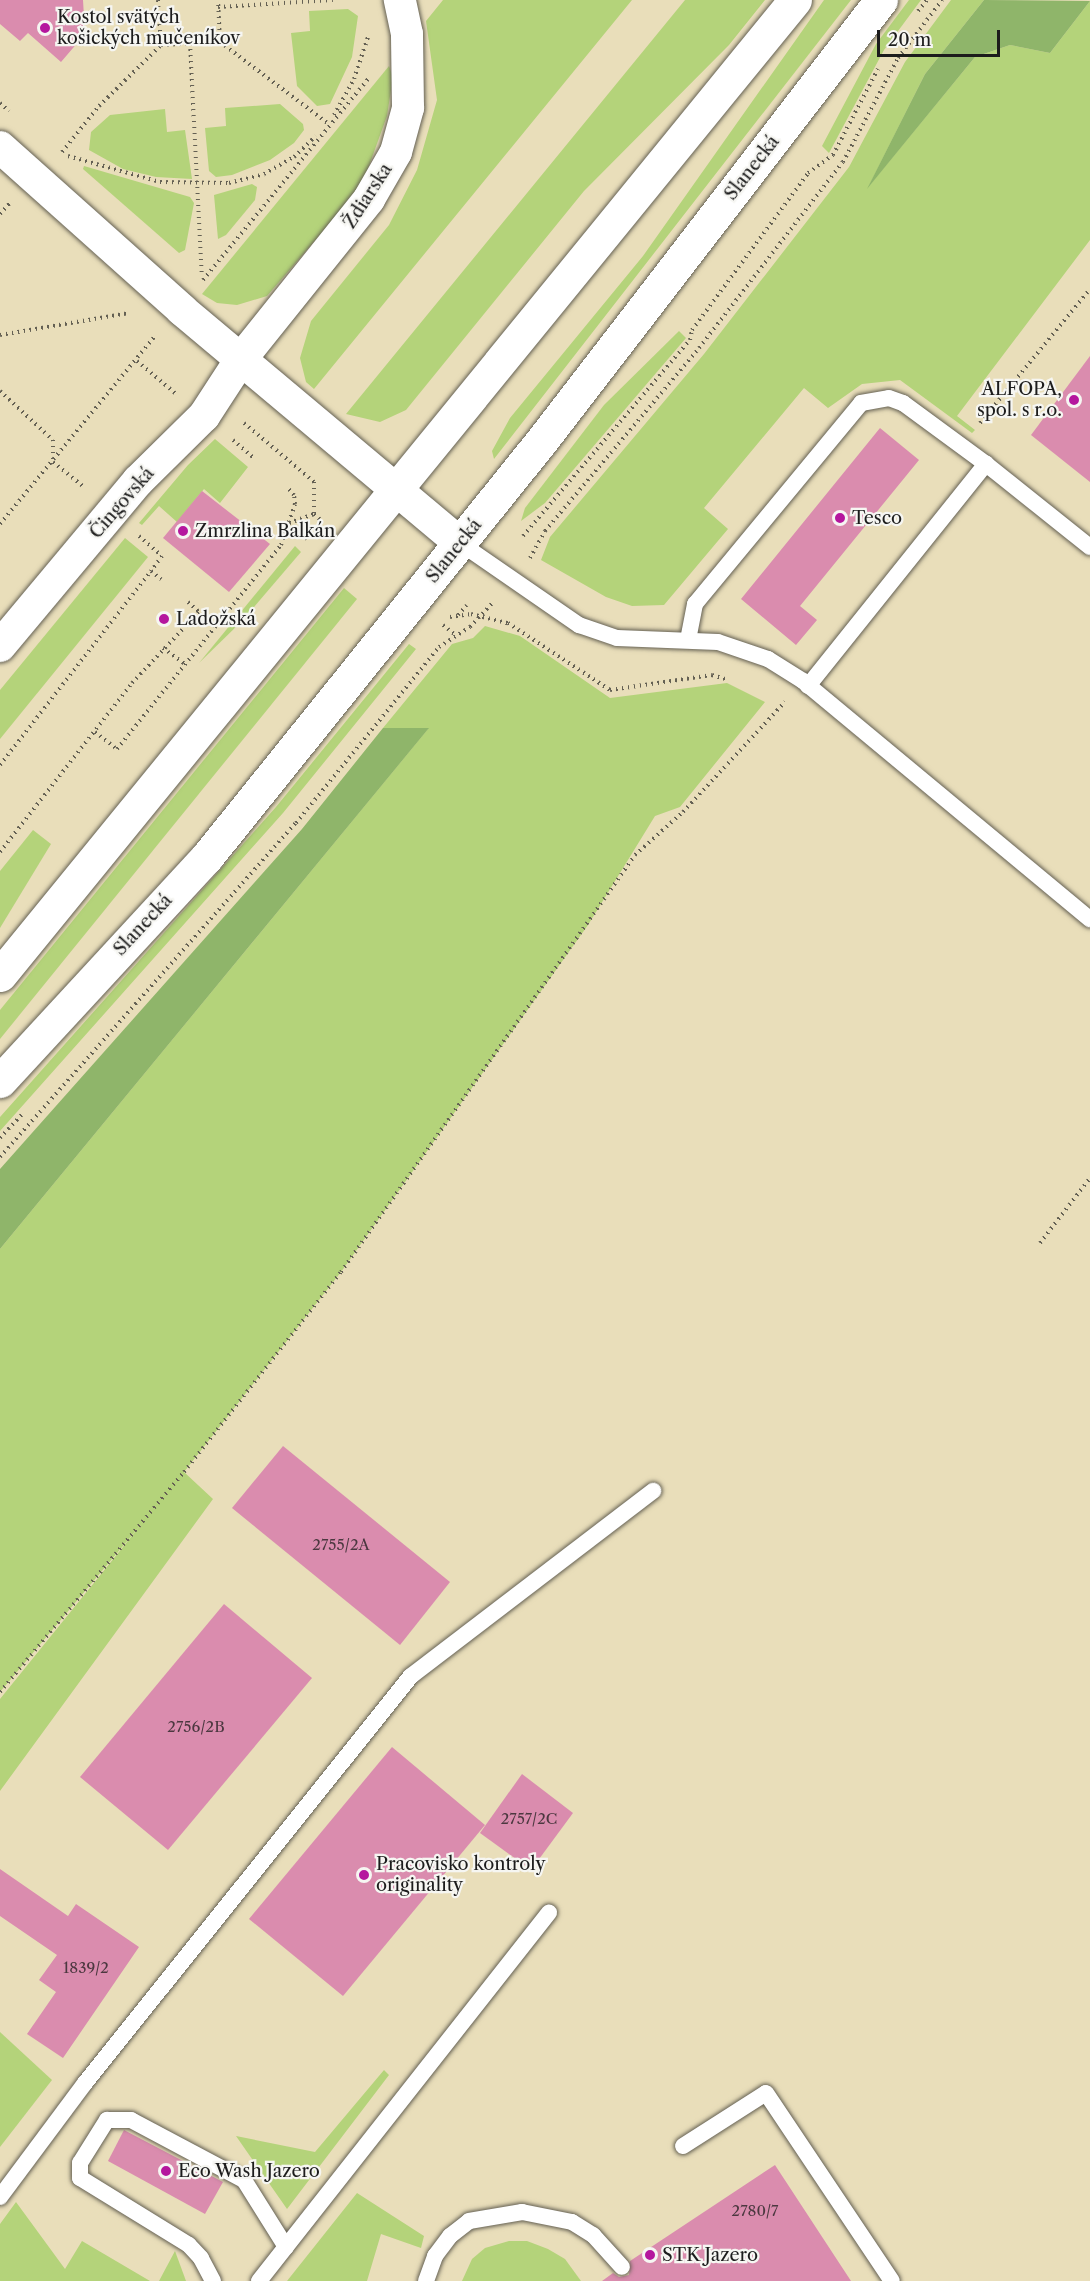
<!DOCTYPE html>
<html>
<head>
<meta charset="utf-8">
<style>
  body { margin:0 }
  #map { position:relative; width:1090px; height:2281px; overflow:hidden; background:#e9deba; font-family:"Libre Caslon Text",serif }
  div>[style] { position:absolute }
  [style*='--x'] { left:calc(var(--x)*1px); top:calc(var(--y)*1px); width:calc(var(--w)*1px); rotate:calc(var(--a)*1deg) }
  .green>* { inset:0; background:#b4d37a }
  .forest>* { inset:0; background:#8fb56a }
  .building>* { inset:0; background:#da8cae }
  .path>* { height:4px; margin-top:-2px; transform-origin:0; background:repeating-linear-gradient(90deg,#646053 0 1.5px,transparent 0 6px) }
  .roads { filter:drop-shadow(0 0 2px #646053) drop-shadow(0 0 2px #646053) }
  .lane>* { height:16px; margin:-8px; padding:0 8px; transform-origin:8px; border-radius:8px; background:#fff }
  .street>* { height:32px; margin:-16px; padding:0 16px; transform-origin:16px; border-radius:16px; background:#fff }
  .secondary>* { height:33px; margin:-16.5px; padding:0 16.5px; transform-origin:16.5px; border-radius:16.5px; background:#fff }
  .dots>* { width:16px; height:16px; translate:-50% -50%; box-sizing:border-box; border:3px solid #f6f6f2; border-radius:50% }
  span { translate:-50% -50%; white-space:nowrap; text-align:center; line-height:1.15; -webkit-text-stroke:4.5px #f6f6f2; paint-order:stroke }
  .number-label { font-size:15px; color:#4c3840 }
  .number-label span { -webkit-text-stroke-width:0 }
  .poi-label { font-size:18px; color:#1c1c1c }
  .left { translate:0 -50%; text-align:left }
  .right { translate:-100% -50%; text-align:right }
  .street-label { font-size:18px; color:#1c1c1c }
  .scale { position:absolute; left:877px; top:30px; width:123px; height:27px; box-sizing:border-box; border:3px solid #1c1c1c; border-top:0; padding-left:8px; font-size:18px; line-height:21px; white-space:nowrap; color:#1c1c1c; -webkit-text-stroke:4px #f6f6f2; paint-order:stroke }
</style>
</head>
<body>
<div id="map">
  <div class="green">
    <i style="clip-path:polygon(443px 0,632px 0,314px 389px,306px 382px,300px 358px,311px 321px,389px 225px,417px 170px,437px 100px,426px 21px)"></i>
    <i style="clip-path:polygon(685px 0,765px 0,729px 45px,584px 191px,406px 410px,380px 422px,346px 414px)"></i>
    <i style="clip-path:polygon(824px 0,851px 0,494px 459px,492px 451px,510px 418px,643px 256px)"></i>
    <i style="clip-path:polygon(909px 0,921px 0,884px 50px,829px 153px,822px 146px,876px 44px)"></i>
    <i style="clip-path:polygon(951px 0,984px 0,925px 74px,869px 186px,975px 57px,1010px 45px,1050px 53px,1090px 1px,1090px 240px,957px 416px,975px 430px,972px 433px,900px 380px,862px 384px,828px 408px,804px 388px,704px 508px,728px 529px,664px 605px,632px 606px,606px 597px,541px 560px,550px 537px,704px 354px,849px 167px,905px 62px)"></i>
    <i style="clip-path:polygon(348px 9px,358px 16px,352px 57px,330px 104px,317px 106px,297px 86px,291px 33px,310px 31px,309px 11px)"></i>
    <i style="clip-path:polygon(389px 66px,393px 77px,387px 116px,366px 174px,351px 199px,267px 296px,237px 305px,217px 303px,202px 294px)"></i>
    <i style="clip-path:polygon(280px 104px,303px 124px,304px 130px,294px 143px,270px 160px,232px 175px,216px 177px,209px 171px,205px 128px,226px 126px,225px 108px)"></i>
    <i style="clip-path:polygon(165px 109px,167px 132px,185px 130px,192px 179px,156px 177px,123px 169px,89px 150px,91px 132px,110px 115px)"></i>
    <i style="clip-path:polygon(84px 166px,190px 197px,194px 203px,185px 250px,179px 253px,83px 169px)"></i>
    <i style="clip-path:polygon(252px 184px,257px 187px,255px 200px,226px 235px,218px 239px,214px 195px)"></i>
    <i style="clip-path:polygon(679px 331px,686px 338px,545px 503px,521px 521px,525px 508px,604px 405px)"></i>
    <i style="clip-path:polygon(215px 439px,248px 467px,220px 503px,204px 489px,177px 522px,159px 506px,142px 525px,139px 523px,188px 465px)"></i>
    <i style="clip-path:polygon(125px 538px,148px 557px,0 739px,0 690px)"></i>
    <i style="clip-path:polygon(295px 546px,301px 552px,242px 621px,199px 663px)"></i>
    <i style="clip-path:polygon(344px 588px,357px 599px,0 1039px,0 1010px)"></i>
    <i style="clip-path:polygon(485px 626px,520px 636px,610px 698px,727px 683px,765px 702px,680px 807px,655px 816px,588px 925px,341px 1272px,184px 1472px,213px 1499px,0 1791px,0 1699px,144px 1521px,0 1692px,0 1249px,428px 729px,383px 728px,452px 644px,473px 638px)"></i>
    <i style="clip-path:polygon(409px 644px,416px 649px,283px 813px,0 1131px,0 1117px,276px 807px)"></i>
    <i style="clip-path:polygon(33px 830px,51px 844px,0 928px,0 871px)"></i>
    <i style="clip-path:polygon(0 2032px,52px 2080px,0 2147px)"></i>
    <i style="clip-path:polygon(384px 2070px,389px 2075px,287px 2209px,236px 2136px,315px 2152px)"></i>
    <i style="clip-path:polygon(357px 2193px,424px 2236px,421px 2248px,381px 2234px,367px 2281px,287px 2281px)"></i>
    <i style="clip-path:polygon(16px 2202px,65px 2269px,82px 2241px,150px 2281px,0 2281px,0 2224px)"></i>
    <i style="clip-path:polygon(509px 2241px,527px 2241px,548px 2249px,565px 2259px,581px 2281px,462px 2281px,472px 2259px,485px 2248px)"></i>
    <i style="clip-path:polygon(175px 2251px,186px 2281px,159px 2281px)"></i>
  </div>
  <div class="forest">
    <i style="clip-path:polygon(984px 0,1090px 1px,1050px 53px,1010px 45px,975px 57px,867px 189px,925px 74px)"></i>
    <i style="clip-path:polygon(383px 728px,429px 728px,0 1249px,0 1169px,302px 829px)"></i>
  </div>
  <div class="building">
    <i style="clip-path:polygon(0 0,83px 0,85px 34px,61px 62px,28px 33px,20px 41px,0 24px)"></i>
    <i style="clip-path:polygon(1090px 356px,1090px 482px,1031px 435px)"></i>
    <i style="clip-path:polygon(880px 428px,919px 460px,800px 606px,817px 620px,796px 645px,741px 599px)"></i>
    <i style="clip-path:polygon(202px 491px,270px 544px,229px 592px,163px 538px)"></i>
    <i style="clip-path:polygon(283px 1446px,450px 1582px,400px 1645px,232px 1508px)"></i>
    <i style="clip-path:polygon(224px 1604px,312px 1678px,168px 1850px,80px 1777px)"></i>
    <i style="clip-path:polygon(392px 1747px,485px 1825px,343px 1996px,249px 1919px)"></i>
    <i style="clip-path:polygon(522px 1774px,573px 1813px,531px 1870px,480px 1833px)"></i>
    <i style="clip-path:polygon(0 1869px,68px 1916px,76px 1904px,139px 1947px,63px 2058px,27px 2034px,56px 1992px,39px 1980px,57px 1955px,0 1916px)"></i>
    <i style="clip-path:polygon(124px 2130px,223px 2182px,205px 2214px,108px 2161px)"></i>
    <i style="clip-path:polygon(775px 2165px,851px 2281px,602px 2281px,613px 2273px,619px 2277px,629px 2275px,630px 2261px)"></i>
  </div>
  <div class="path">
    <i style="--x:158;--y:0;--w:45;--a:86.2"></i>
    <i style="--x:218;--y:7;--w:115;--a:-3.5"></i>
    <i style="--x:918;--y:11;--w:14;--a:-51"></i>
    <i style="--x:220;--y:42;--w:136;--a:37"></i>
    <i style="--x:190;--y:43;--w:234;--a:87.1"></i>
    <i style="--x:0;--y:103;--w:12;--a:42"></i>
    <i style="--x:334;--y:115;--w:41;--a:-60.9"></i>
    <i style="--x:354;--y:79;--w:44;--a:-71.6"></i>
    <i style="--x:62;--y:152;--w:59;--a:-51.2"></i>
    <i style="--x:99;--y:106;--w:87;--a:-44.5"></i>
    <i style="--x:161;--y:45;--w:59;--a:-2.9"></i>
    <i style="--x:220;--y:42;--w:42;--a:-92.7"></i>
    <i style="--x:68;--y:156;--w:96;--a:15.8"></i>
    <i style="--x:160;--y:182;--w:69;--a:0.8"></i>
    <i style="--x:229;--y:183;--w:36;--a:-14"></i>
    <i style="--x:264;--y:174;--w:34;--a:-30"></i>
    <i style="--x:294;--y:157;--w:30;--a:-44"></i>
    <i style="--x:0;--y:214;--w:15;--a:-48"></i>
    <i style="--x:203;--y:280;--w:263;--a:-50.6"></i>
    <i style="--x:0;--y:335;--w:131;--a:-9.7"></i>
    <i style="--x:137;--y:361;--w:50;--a:40.1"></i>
    <i style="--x:0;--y:391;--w:72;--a:42.8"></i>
    <i style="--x:53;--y:440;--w:22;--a:90"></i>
    <i style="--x:53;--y:462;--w:40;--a:39"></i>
    <i style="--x:244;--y:423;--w:92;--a:40.1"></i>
    <i style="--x:314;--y:482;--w:32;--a:90"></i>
    <i style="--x:314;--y:514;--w:9;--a:41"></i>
    <i style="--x:980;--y:423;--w:173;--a:-50.6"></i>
    <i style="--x:233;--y:440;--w:29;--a:41"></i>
    <i style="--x:0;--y:524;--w:245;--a:-50.5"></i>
    <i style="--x:139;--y:536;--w:30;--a:41"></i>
    <i style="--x:162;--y:556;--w:19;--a:126"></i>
    <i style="--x:151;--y:571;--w:13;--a:39"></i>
    <i style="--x:523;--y:536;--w:257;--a:-49.6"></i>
    <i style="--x:690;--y:340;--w:10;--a:-79"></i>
    <i style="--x:692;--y:330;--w:195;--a:-53.5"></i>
    <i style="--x:808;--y:173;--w:31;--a:-36"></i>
    <i style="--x:833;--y:155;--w:97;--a:-62.4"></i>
    <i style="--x:307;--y:539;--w:24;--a:-138"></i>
    <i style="--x:289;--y:523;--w:27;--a:-20"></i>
    <i style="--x:530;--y:558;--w:31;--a:-61"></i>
    <i style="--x:545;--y:531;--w:239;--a:-49.9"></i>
    <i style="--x:699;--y:348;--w:235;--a:-52.3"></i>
    <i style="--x:843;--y:162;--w:118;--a:-62.1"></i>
    <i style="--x:898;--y:58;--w:73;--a:-52.8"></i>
    <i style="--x:188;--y:602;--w:36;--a:42"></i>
    <i style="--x:458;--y:615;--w:13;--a:-48"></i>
    <i style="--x:450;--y:617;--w:21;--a:-8"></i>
    <i style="--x:471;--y:614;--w:38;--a:14"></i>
    <i style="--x:508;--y:623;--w:122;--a:33.3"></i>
    <i style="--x:610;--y:690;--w:103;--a:-8.4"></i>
    <i style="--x:712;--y:675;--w:14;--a:17"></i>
    <i style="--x:443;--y:625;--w:14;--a:39"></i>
    <i style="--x:163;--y:648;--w:29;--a:36"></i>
    <i style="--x:95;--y:732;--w:28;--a:38"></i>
    <i style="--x:117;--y:749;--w:262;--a:-51.2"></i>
    <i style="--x:281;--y:545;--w:43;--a:-71.1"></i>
    <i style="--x:295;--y:504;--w:9;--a:-96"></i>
    <i style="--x:294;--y:495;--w:11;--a:-131"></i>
    <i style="--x:0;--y:765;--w:246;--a:-52.1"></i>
    <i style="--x:0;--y:852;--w:214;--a:-52"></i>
    <i style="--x:132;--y:683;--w:98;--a:-46.7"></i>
    <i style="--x:0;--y:1138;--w:33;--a:-47"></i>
    <i style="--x:0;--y:1157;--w:446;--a:-48.5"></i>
    <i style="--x:296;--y:823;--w:227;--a:-50.9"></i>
    <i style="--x:439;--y:647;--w:37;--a:-33"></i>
    <i style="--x:470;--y:627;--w:34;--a:-47"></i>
    <i style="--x:1040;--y:1243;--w:82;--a:-52.4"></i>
    <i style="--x:0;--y:1692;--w:287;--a:-50.1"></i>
    <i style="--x:184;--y:1472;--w:254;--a:-51.9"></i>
    <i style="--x:341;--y:1272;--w:510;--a:-54.81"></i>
    <i style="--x:635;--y:855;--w:64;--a:-41.9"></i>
    <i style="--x:683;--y:812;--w:150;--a:-47.2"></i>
  </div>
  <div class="roads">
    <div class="lane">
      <i style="--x:460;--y:543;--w:145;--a:34.6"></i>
      <i style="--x:579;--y:625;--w:40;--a:18.9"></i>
      <i style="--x:617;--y:638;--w:101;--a:2.3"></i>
      <i style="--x:718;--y:642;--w:53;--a:18.8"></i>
      <i style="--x:768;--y:659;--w:41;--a:32.2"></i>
      <i style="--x:803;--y:681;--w:373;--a:39.7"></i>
      <i style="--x:688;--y:640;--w:37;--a:-79"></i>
      <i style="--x:695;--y:604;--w:261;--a:-50.4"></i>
      <i style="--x:861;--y:403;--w:28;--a:-10"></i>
      <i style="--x:889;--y:398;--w:15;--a:20"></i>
      <i style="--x:903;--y:403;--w:103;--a:36.3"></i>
      <i style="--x:808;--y:686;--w:285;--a:-51.3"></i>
      <i style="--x:986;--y:464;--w:133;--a:38.6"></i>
      <i style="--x:683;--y:2146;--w:98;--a:-32.6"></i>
      <i style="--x:766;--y:2093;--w:226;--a:56.2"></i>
      <i style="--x:0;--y:2197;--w:142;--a:-53.3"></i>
      <i style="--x:85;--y:2083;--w:521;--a:-51.31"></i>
      <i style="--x:411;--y:1676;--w:305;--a:-37.4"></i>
      <i style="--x:213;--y:2281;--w:26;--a:-118"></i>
      <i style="--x:201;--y:2258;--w:18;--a:-133"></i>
      <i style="--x:189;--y:2245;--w:128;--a:-148.4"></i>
      <i style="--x:80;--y:2178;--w:15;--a:-90"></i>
      <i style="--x:80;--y:2163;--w:51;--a:-57.9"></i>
      <i style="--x:107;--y:2120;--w:24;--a:0"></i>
      <i style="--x:131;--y:2120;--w:128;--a:28"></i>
      <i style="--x:244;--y:2180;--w:79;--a:57.9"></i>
      <i style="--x:259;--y:2281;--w:469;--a:-51.8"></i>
      <i style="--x:426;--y:2281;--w:27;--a:-70"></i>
      <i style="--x:435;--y:2256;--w:25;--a:-53"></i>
      <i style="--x:450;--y:2236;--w:24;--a:-38"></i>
      <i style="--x:469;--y:2221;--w:54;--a:-9.6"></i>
      <i style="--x:522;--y:2212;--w:51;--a:11.3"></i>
      <i style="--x:572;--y:2222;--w:25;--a:32"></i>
      <i style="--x:593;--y:2235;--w:43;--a:47.8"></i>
    </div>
    <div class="street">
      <i style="--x:0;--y:147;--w:244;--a:41.8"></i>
      <i style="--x:182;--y:310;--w:363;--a:40"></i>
      <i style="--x:0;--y:646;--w:215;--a:-50.1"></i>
      <i style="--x:138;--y:481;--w:93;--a:-44.6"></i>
      <i style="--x:204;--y:416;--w:68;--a:-57"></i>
      <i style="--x:241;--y:359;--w:205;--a:-51.3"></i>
      <i style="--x:369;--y:199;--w:54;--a:-60.1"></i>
      <i style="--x:396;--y:152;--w:46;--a:-74.7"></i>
      <i style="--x:408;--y:108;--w:74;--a:-90.8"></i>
      <i style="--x:407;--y:34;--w:35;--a:-102"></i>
    </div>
    <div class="secondary">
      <i style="--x:0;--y:975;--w:1258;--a:-50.81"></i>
      <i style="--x:0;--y:1081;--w:304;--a:-47.3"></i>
      <i style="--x:206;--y:858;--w:538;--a:-51.19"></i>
      <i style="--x:543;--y:439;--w:554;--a:-52.41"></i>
    </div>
  </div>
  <div class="dots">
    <i style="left:45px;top:28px;background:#b5179e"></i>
    <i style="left:1074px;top:400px;background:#b5179e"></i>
    <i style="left:840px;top:518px;background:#b5179e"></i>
    <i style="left:183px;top:531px;background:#b5179e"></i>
    <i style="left:164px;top:619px;background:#b5179e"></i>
    <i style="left:364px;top:1875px;background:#b5179e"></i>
    <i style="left:166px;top:2171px;background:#b5179e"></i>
    <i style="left:650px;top:2255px;background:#b5179e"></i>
  </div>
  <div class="number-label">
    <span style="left:341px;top:1545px">2755/2A</span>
    <span style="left:196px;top:1727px">2756/2B</span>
    <span style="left:529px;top:1819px">2757/2C</span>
    <span style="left:86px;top:1968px">1839/2</span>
    <span style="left:755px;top:2211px">2780/7</span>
  </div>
  <div class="poi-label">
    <span class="left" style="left:57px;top:28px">Kostol svätých<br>košických mučeníkov</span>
    <span class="right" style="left:1062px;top:400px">ALFOPA,<br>spol. s r.o.</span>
    <span class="left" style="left:852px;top:518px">Tesco</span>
    <span class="left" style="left:195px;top:531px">Zmrzlina Balkán</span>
    <span class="left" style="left:176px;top:619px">Ladožská</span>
    <span class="left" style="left:376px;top:1875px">Pracovisko kontroly<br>originality</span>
    <span class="left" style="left:178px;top:2171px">Eco Wash Jazero</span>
    <span class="left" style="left:662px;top:2255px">STK Jazero</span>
  </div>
  <div class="street-label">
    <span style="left:752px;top:168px;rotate:-52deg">Slanecká</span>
    <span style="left:368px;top:196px;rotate:-57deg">Ždiarska</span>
    <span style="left:122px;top:503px;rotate:-49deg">Čingovská</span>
    <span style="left:454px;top:551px;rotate:-51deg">Slanecká</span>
    <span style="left:143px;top:925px;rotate:-47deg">Slanecká</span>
  </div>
  <div class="scale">20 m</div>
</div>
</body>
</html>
